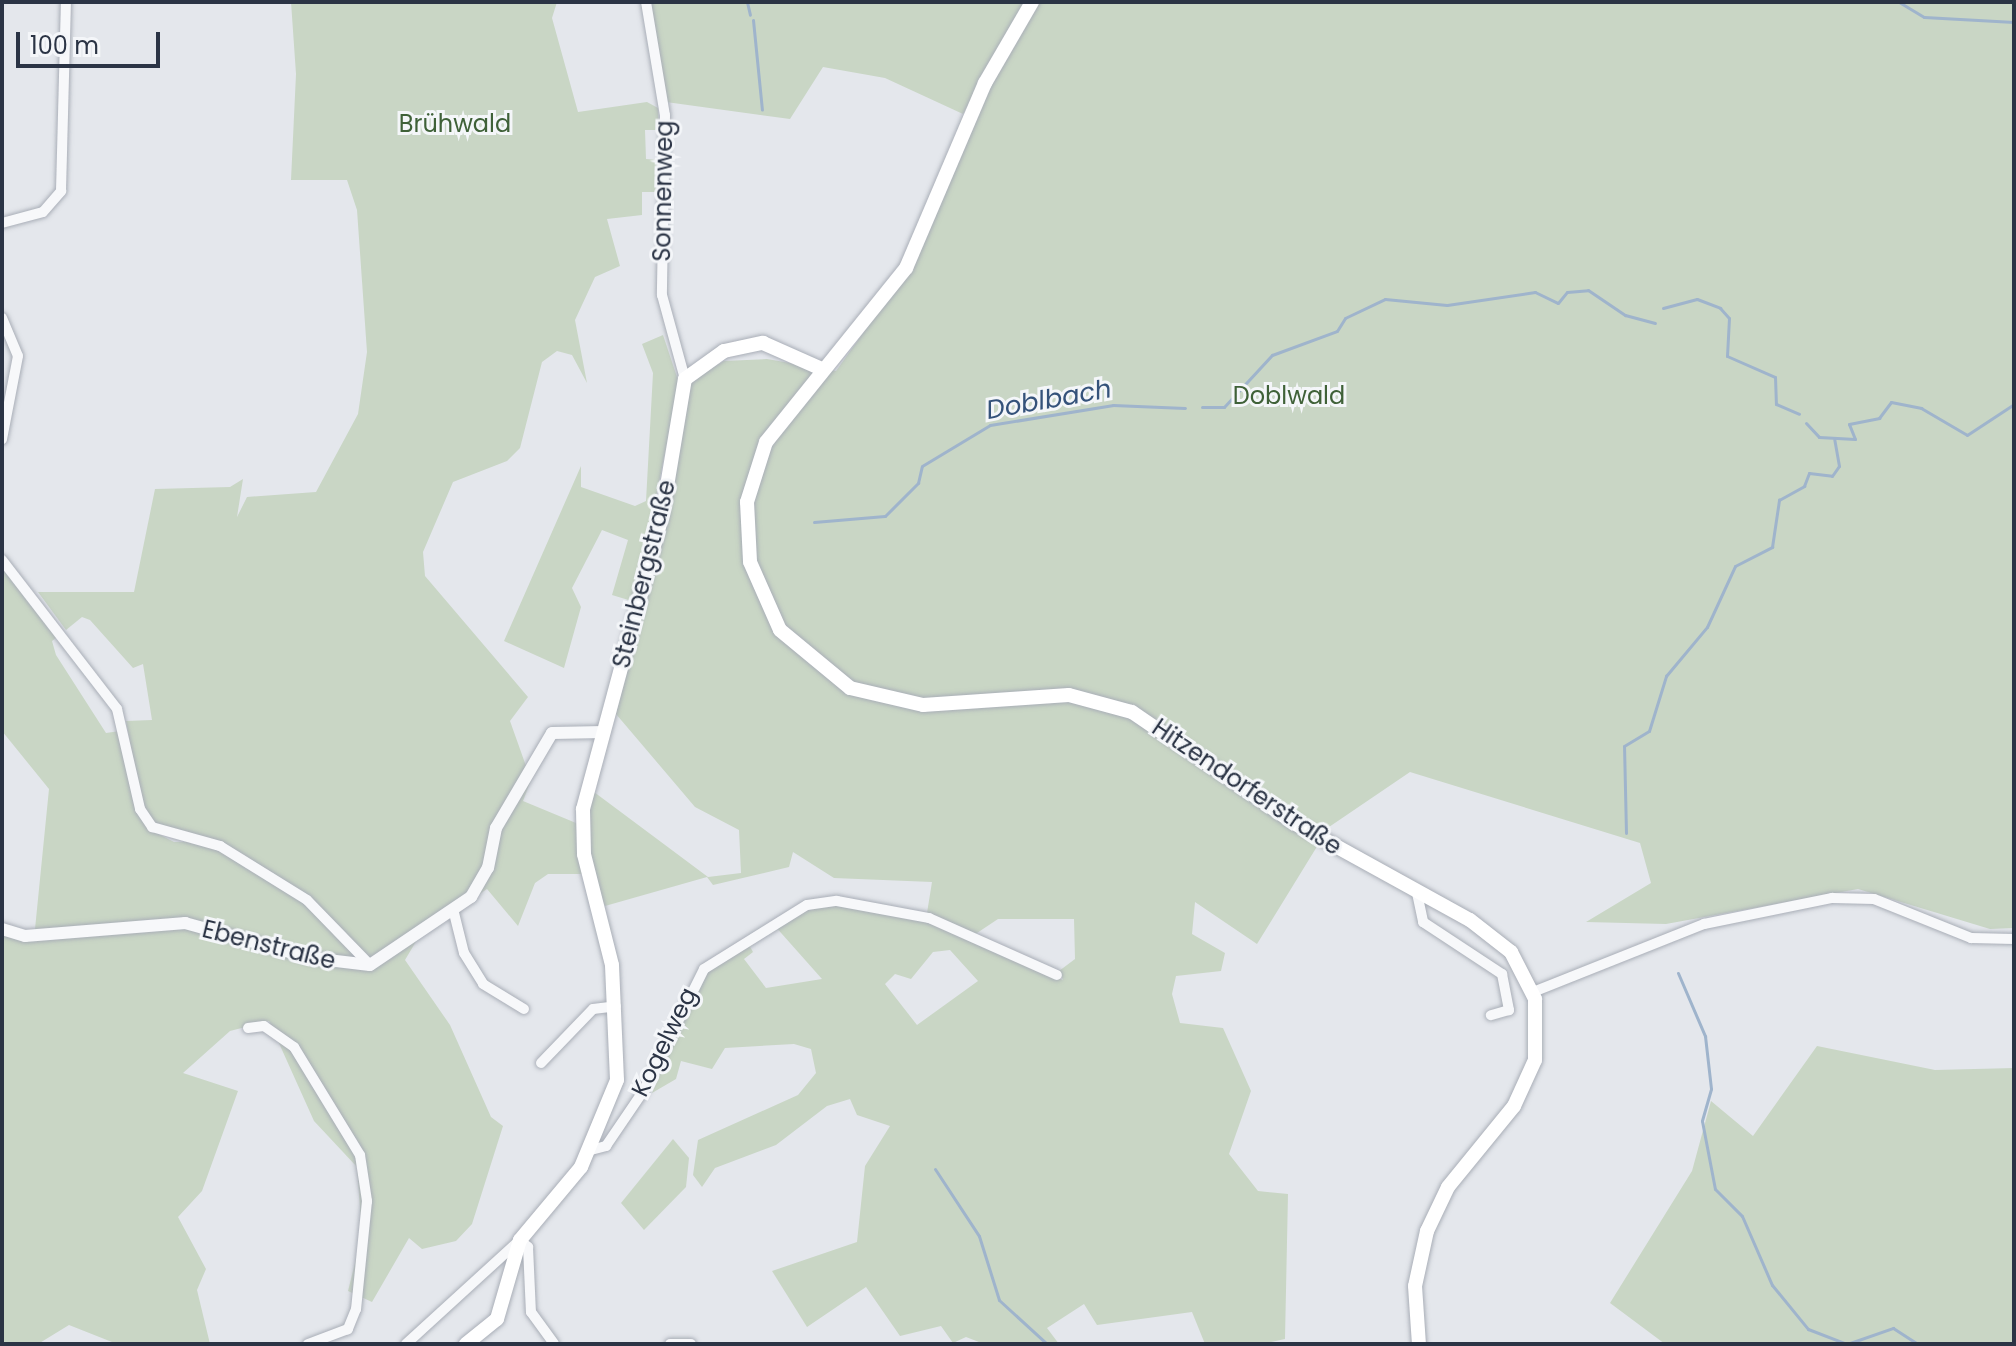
<!DOCTYPE html>
<html>
<head>
<meta charset="utf-8">
<style>
  body { margin:0 }
  #map { position:relative; width:2016px; height:1346px; overflow:hidden; background:#e4e7ec; font-family:Poppins,sans-serif }
  div>[style] { position:absolute }
  [style*='--x'] { left:calc(var(--x)*1px); top:calc(var(--y)*1px); width:calc(var(--w)*1px); rotate:calc(var(--a)*1deg) }
  .green>* { inset:0; background:#c9d6c5 }
  .stream>* { height:3px; margin:-1.5px; padding:0 1.5px; transform-origin:1.5px; border-radius:1.5px; background:#9fb4cc }
  .roads { filter:drop-shadow(0 0 2px #a9aeb7) drop-shadow(0 0 2px #a9aeb7) }
  .minor>* { height:10px; margin:-5px; padding:0 5px; transform-origin:5px; border-radius:5px; background:#f7f8fa }
  .tertiary>* { height:12px; margin:-6px; padding:0 6px; transform-origin:6px; border-radius:6px; background:#f7f8fa }
  .secondary>* { height:14px; margin:-7px; padding:0 7px; transform-origin:7px; border-radius:7px; background:#fff }
  span { translate:-50% -50%; white-space:nowrap; text-align:center; line-height:1.15; -webkit-text-stroke:6px #f4f6f9; paint-order:stroke }
  .park-label { font-size:24px; color:#3f6138 }
  .street-label { font-size:24px; color:#2b3445 }
  .water-label { font-size:26px; color:#34527a; font-style:italic }
  .frame { position:absolute; inset:0; border:4px solid #2b3445; pointer-events:none }
  .scale { position:absolute; left:16px; top:32px; width:144px; height:36px; box-sizing:border-box; border:4px solid #2b3445; border-top:0; padding-left:10px; font-size:24px; line-height:28px; white-space:nowrap; color:#2b3445; -webkit-text-stroke:6px #f4f6f9; paint-order:stroke }
</style>
</head>
<body>
<div id="map">
  <div class="green">
    <i style="clip-path:polygon(291px 2px,557px 2px,552px 18px,578px 112px,647px 102px,658px 108px,659px 130px,645px 130px,646px 159px,658px 160px,659px 192px,642px 192px,642px 215px,607px 219px,620px 266px,595px 277px,575px 320px,587px 383px,572px 355px,557px 351px,542px 362px,520px 448px,507px 461px,453px 482px,423px 552px,425px 576px,528px 697px,510px 721px,531px 780px,523px 801px,576px 823px,583px 874px,548px 874px,535px 883px,518px 926px,487px 889px,421px 933px,405px 960px,450px 1025px,491px 1117px,503px 1126px,472px 1224px,456px 1241px,422px 1249px,409px 1238px,372px 1302px,348px 1291px,362px 1235px,357px 1167px,314px 1121px,269px 1021px,230px 1031px,183px 1073px,238px 1091px,202px 1191px,178px 1217px,206px 1269px,197px 1290px,210px 1344px,117px 1344px,69px 1325px,38px 1344px,2px 1344px,2px 932px,34px 939px,49px 789px,2px 731px,2px 564px,61px 634px,52px 641px,56px 655px,106px 733px,120px 731px,133px 801px,147px 828px,174px 842px,214px 841px,151px 822px,142px 808px,126px 721px,152px 720px,143px 664px,133px 668px,90px 620px,82px 617px,66px 630px,38px 592px,134px 592px,155px 489px,230px 487px,243px 479px,237px 517px,247px 497px,316px 492px,358px 414px,367px 352px,357px 210px,347px 180px,291px 180px,296px 74px)"></i>
    <i style="clip-path:polygon(640px 2px,1025px 2px,963px 114px,885px 78px,823px 67px,790px 119px,666px 102px)"></i>
    <i style="clip-path:polygon(evenodd,1040px 2px,2014px 2px,2014px 928px,1990px 929px,1858px 889px,1666px 924px,1586px 922px,1651px 883px,1640px 843px,1410px 772px,1329px 827px,1257px 944px,1195px 902px,1192px 934px,1225px 953px,1221px 971px,1176px 976px,1172px 994px,1180px 1023px,1223px 1028px,1251px 1091px,1229px 1154px,1258px 1191px,1288px 1194px,1285px 1339px,1262px 1344px,1205px 1344px,1192px 1312px,1097px 1325px,1084px 1304px,1047px 1328px,1059px 1344px,984px 1344px,966px 1337px,953px 1343px,941px 1326px,900px 1336px,866px 1287px,807px 1327px,772px 1271px,857px 1242px,865px 1166px,890px 1126px,857px 1115px,850px 1099px,827px 1106px,776px 1145px,715px 1168px,702px 1187px,693px 1175px,698px 1140px,798px 1095px,816px 1073px,811px 1049px,794px 1044px,725px 1048px,712px 1069px,681px 1061px,676px 1079px,652px 1093px,705px 971px,749px 945px,753px 952px,744px 959px,766px 988px,822px 979px,774px 925px,824px 903px,915px 917px,1063px 980px,1059px 971px,1075px 959px,1074px 919px,998px 919px,974px 935px,927px 913px,932px 882px,834px 878px,793px 852px,789px 867px,713px 885px,707px 877px,605px 906px,595px 882px,586px 824px,594px 792px,708px 877px,741px 873px,739px 830px,695px 807px,616px 714px,688px 382px,724px 361px,767px 359px,836px 371px,913px 263px,1001px 59px,1040px 2px,950px 950px,978px 981px,917px 1025px,885px 984px,895px 974px,911px 979px,933px 952px,950px 950px)"></i>
    <i style="clip-path:polygon(663px 335px,679px 383px,635px 602px,612px 595px,628px 540px,602px 530px,572px 588px,581px 607px,564px 668px,504px 641px,581px 466px,581px 487px,635px 506px,646px 501px,653px 373px,642px 344px)"></i>
    <i style="clip-path:polygon(1817px 1046px,1935px 1070px,2014px 1068px,2014px 1344px,1665px 1344px,1610px 1303px,1692px 1171px,1711px 1101px,1753px 1136px)"></i>
    <i style="clip-path:polygon(673px 1139px,689px 1158px,686px 1187px,644px 1230px,621px 1203px)"></i>
  </div>
  <div class="stream">
    <i style="--x:747;--y:2;--w:13;--a:77"></i>
    <i style="--x:1899;--y:2;--w:29;--a:31"></i>
    <i style="--x:1924;--y:17;--w:90;--a:3.2"></i>
    <i style="--x:753;--y:20;--w:90;--a:84.3"></i>
    <i style="--x:1663;--y:308;--w:35;--a:-15"></i>
    <i style="--x:1697;--y:299;--w:25;--a:21"></i>
    <i style="--x:1720;--y:308;--w:13;--a:48"></i>
    <i style="--x:1729;--y:318;--w:38;--a:93"></i>
    <i style="--x:1727;--y:356;--w:52;--a:23.6"></i>
    <i style="--x:1775;--y:377;--w:27;--a:88"></i>
    <i style="--x:1776;--y:404;--w:25;--a:23"></i>
    <i style="--x:1202;--y:407;--w:22;--a:0"></i>
    <i style="--x:1224;--y:407;--w:71;--a:-47.3"></i>
    <i style="--x:1272;--y:355;--w:69;--a:-20.3"></i>
    <i style="--x:1337;--y:331;--w:15;--a:-58"></i>
    <i style="--x:1345;--y:318;--w:44;--a:-25.4"></i>
    <i style="--x:1385;--y:299;--w:62;--a:5.5"></i>
    <i style="--x:1447;--y:305;--w:89;--a:-8.4"></i>
    <i style="--x:1535;--y:292;--w:25;--a:26"></i>
    <i style="--x:1558;--y:303;--w:14;--a:-51"></i>
    <i style="--x:1567;--y:292;--w:21;--a:-5"></i>
    <i style="--x:1588;--y:290;--w:45;--a:34"></i>
    <i style="--x:1625;--y:315;--w:31;--a:15"></i>
    <i style="--x:1806;--y:423;--w:19;--a:47"></i>
    <i style="--x:1819;--y:437;--w:36;--a:3"></i>
    <i style="--x:1855;--y:439;--w:16;--a:-112"></i>
    <i style="--x:1849;--y:424;--w:31;--a:-11"></i>
    <i style="--x:1879;--y:418;--w:20;--a:-53"></i>
    <i style="--x:1891;--y:402;--w:31;--a:11"></i>
    <i style="--x:1921;--y:408;--w:53;--a:30.4"></i>
    <i style="--x:1967;--y:435;--w:56;--a:-33.4"></i>
    <i style="--x:814;--y:522;--w:71;--a:-4.8"></i>
    <i style="--x:885;--y:516;--w:47;--a:-45"></i>
    <i style="--x:918;--y:483;--w:17;--a:-77"></i>
    <i style="--x:922;--y:466;--w:79;--a:-31.1"></i>
    <i style="--x:990;--y:425;--w:125;--a:-9.2"></i>
    <i style="--x:1113;--y:405;--w:72;--a:2.4"></i>
    <i style="--x:1626;--y:833;--w:87;--a:-91.3"></i>
    <i style="--x:1624;--y:746;--w:29;--a:-31"></i>
    <i style="--x:1649;--y:731;--w:58;--a:-72.8"></i>
    <i style="--x:1666;--y:676;--w:64;--a:-50.1"></i>
    <i style="--x:1707;--y:627;--w:67;--a:-65.3"></i>
    <i style="--x:1735;--y:566;--w:42;--a:-27.2"></i>
    <i style="--x:1772;--y:547;--w:48;--a:-81.5"></i>
    <i style="--x:1779;--y:500;--w:29;--a:-29"></i>
    <i style="--x:1804;--y:486;--w:14;--a:-69"></i>
    <i style="--x:1809;--y:473;--w:23;--a:7"></i>
    <i style="--x:1832;--y:476;--w:12;--a:-55"></i>
    <i style="--x:1839;--y:466;--w:27;--a:-100"></i>
    <i style="--x:1678;--y:973;--w:69;--a:66.8"></i>
    <i style="--x:1705;--y:1036;--w:53;--a:83.5"></i>
    <i style="--x:1711;--y:1089;--w:33;--a:106"></i>
    <i style="--x:1702;--y:1121;--w:69;--a:79.2"></i>
    <i style="--x:1715;--y:1189;--w:38;--a:45"></i>
    <i style="--x:1742;--y:1216;--w:75;--a:66.5"></i>
    <i style="--x:1772;--y:1285;--w:57;--a:50.7"></i>
    <i style="--x:1808;--y:1329;--w:42;--a:21"></i>
    <i style="--x:935;--y:1169;--w:80;--a:56.7"></i>
    <i style="--x:979;--y:1236;--w:67;--a:72.6"></i>
    <i style="--x:999;--y:1300;--w:65;--a:42.5"></i>
    <i style="--x:1847;--y:1344;--w:49;--a:-19.2"></i>
    <i style="--x:1893;--y:1328;--w:30;--a:33"></i>
  </div>
  <div class="roads">
    <div class="minor">
      <i style="--x:646;--y:2;--w:115;--a:80.5"></i>
      <i style="--x:665;--y:115;--w:180;--a:91"></i>
      <i style="--x:662;--y:295;--w:87;--a:74.7"></i>
      <i style="--x:2;--y:223;--w:42;--a:-15"></i>
      <i style="--x:43;--y:212;--w:28;--a:-49"></i>
      <i style="--x:61;--y:191;--w:189;--a:-88.5"></i>
      <i style="--x:2;--y:318;--w:41;--a:67.2"></i>
      <i style="--x:18;--y:356;--w:85;--a:100.9"></i>
      <i style="--x:2;--y:560;--w:188;--a:52.3"></i>
      <i style="--x:117;--y:709;--w:103;--a:77"></i>
      <i style="--x:140;--y:809;--w:22;--a:56"></i>
      <i style="--x:152;--y:827;--w:71;--a:15.6"></i>
      <i style="--x:220;--y:846;--w:102;--a:31.8"></i>
      <i style="--x:307;--y:900;--w:91;--a:45.9"></i>
      <i style="--x:1417;--y:893;--w:30;--a:78"></i>
      <i style="--x:1423;--y:922;--w:95;--a:33.4"></i>
      <i style="--x:1502;--y:974;--w:37;--a:79"></i>
      <i style="--x:1509;--y:1010;--w:19;--a:164"></i>
      <i style="--x:453;--y:909;--w:45;--a:76"></i>
      <i style="--x:464;--y:953;--w:36;--a:58"></i>
      <i style="--x:483;--y:984;--w:48;--a:31.4"></i>
      <i style="--x:1533;--y:992;--w:184;--a:-21.7"></i>
      <i style="--x:1704;--y:924;--w:131;--a:-11.5"></i>
      <i style="--x:1832;--y:898;--w:42;--a:1.4"></i>
      <i style="--x:1874;--y:899;--w:105;--a:21.9"></i>
      <i style="--x:1971;--y:938;--w:43;--a:1.3"></i>
      <i style="--x:248;--y:1028;--w:16;--a:-7"></i>
      <i style="--x:264;--y:1026;--w:37;--a:35"></i>
      <i style="--x:294;--y:1047;--w:127;--a:58.6"></i>
      <i style="--x:360;--y:1155;--w:47;--a:81.3"></i>
      <i style="--x:367;--y:1201;--w:109;--a:95.8"></i>
      <i style="--x:356;--y:1309;--w:22;--a:112"></i>
      <i style="--x:348;--y:1329;--w:43;--a:159.4"></i>
      <i style="--x:541;--y:1063;--w:75;--a:-46.1"></i>
      <i style="--x:593;--y:1009;--w:23;--a:-7"></i>
      <i style="--x:591;--y:1150;--w:16;--a:-15"></i>
      <i style="--x:606;--y:1146;--w:68;--a:-55.8"></i>
      <i style="--x:644;--y:1090;--w:135;--a:-63.6"></i>
      <i style="--x:704;--y:969;--w:121;--a:-31.9"></i>
      <i style="--x:807;--y:905;--w:30;--a:-8"></i>
      <i style="--x:837;--y:901;--w:94;--a:10.5"></i>
      <i style="--x:929;--y:918;--w:140;--a:24"></i>
      <i style="--x:406;--y:1344;--w:154;--a:-42.4"></i>
      <i style="--x:520;--y:1240;--w:11;--a:41"></i>
      <i style="--x:528;--y:1247;--w:65;--a:87.4"></i>
      <i style="--x:531;--y:1312;--w:39;--a:54"></i>
      <i style="--x:670;--y:1344;--w:21;--a:0"></i>
    </div>
    <div class="tertiary">
      <i style="--x:2;--y:929;--w:24;--a:17"></i>
      <i style="--x:25;--y:936;--w:161;--a:-4.6"></i>
      <i style="--x:185;--y:923;--w:131;--a:15.5"></i>
      <i style="--x:311;--y:958;--w:59;--a:6.8"></i>
      <i style="--x:370;--y:965;--w:122;--a:-34"></i>
      <i style="--x:471;--y:897;--w:34;--a:-60"></i>
      <i style="--x:488;--y:868;--w:41;--a:-78.7"></i>
      <i style="--x:496;--y:828;--w:110;--a:-59.5"></i>
      <i style="--x:552;--y:733;--w:52;--a:-1.1"></i>
    </div>
    <div class="secondary">
      <i style="--x:1032;--y:2;--w:94;--a:120.1"></i>
      <i style="--x:985;--y:83;--w:201;--a:113.1"></i>
      <i style="--x:906;--y:268;--w:223;--a:128.8"></i>
      <i style="--x:766;--y:442;--w:63;--a:107.6"></i>
      <i style="--x:747;--y:502;--w:60;--a:87.1"></i>
      <i style="--x:750;--y:562;--w:74;--a:66.2"></i>
      <i style="--x:780;--y:630;--w:91;--a:39.6"></i>
      <i style="--x:850;--y:688;--w:75;--a:13.1"></i>
      <i style="--x:923;--y:705;--w:146;--a:-3.9"></i>
      <i style="--x:1069;--y:695;--w:65;--a:15.1"></i>
      <i style="--x:1132;--y:712;--w:196;--a:34.4"></i>
      <i style="--x:1294;--y:823;--w:201;--a:28.9"></i>
      <i style="--x:1470;--y:920;--w:52;--a:38"></i>
      <i style="--x:1511;--y:952;--w:53;--a:62.9"></i>
      <i style="--x:1535;--y:999;--w:61;--a:90"></i>
      <i style="--x:1535;--y:1060;--w:51;--a:114.5"></i>
      <i style="--x:1514;--y:1106;--w:104;--a:129.2"></i>
      <i style="--x:1448;--y:1187;--w:49;--a:115.5"></i>
      <i style="--x:1427;--y:1231;--w:56;--a:102.3"></i>
      <i style="--x:1415;--y:1286;--w:58;--a:86.1"></i>
      <i style="--x:466;--y:1344;--w:40;--a:-39"></i>
      <i style="--x:497;--y:1319;--w:82;--a:-73.8"></i>
      <i style="--x:520;--y:1240;--w:95;--a:-50.1"></i>
      <i style="--x:581;--y:1167;--w:94;--a:-67.5"></i>
      <i style="--x:617;--y:1080;--w:115;--a:-92.5"></i>
      <i style="--x:612;--y:965;--w:114;--a:-104.2"></i>
      <i style="--x:584;--y:854;--w:45;--a:-91.3"></i>
      <i style="--x:583;--y:809;--w:303;--a:-74.9"></i>
      <i style="--x:662;--y:516;--w:139;--a:-80.5"></i>
      <i style="--x:685;--y:379;--w:48;--a:-35.7"></i>
      <i style="--x:724;--y:351;--w:40;--a:-12"></i>
      <i style="--x:763;--y:343;--w:64;--a:23.8"></i>
    </div>
  </div>
  <div class="park-label">
    <span style="left:455px;top:124px">Brühwald</span>
    <span style="left:1289px;top:396px">Doblwald</span>
  </div>
  <div class="street-label">
    <span style="left:663px;top:191px;rotate:-89deg">Sonnenweg</span>
    <span style="left:644px;top:574px;rotate:-76deg">Steinbergstraße</span>
    <span style="left:1247px;top:787px;rotate:34deg">Hitzendorferstraße</span>
    <span style="left:269px;top:945px;rotate:14deg">Ebenstraße</span>
    <span style="left:664px;top:1042px;rotate:-64deg">Kogelweg</span>
  </div>
  <div class="water-label">
    <span style="left:1049px;top:400px;rotate:-10deg">Doblbach</span>
  </div>
  <div class="frame"></div>
  <div class="scale">100 m</div>
</div>
</body>
</html>
